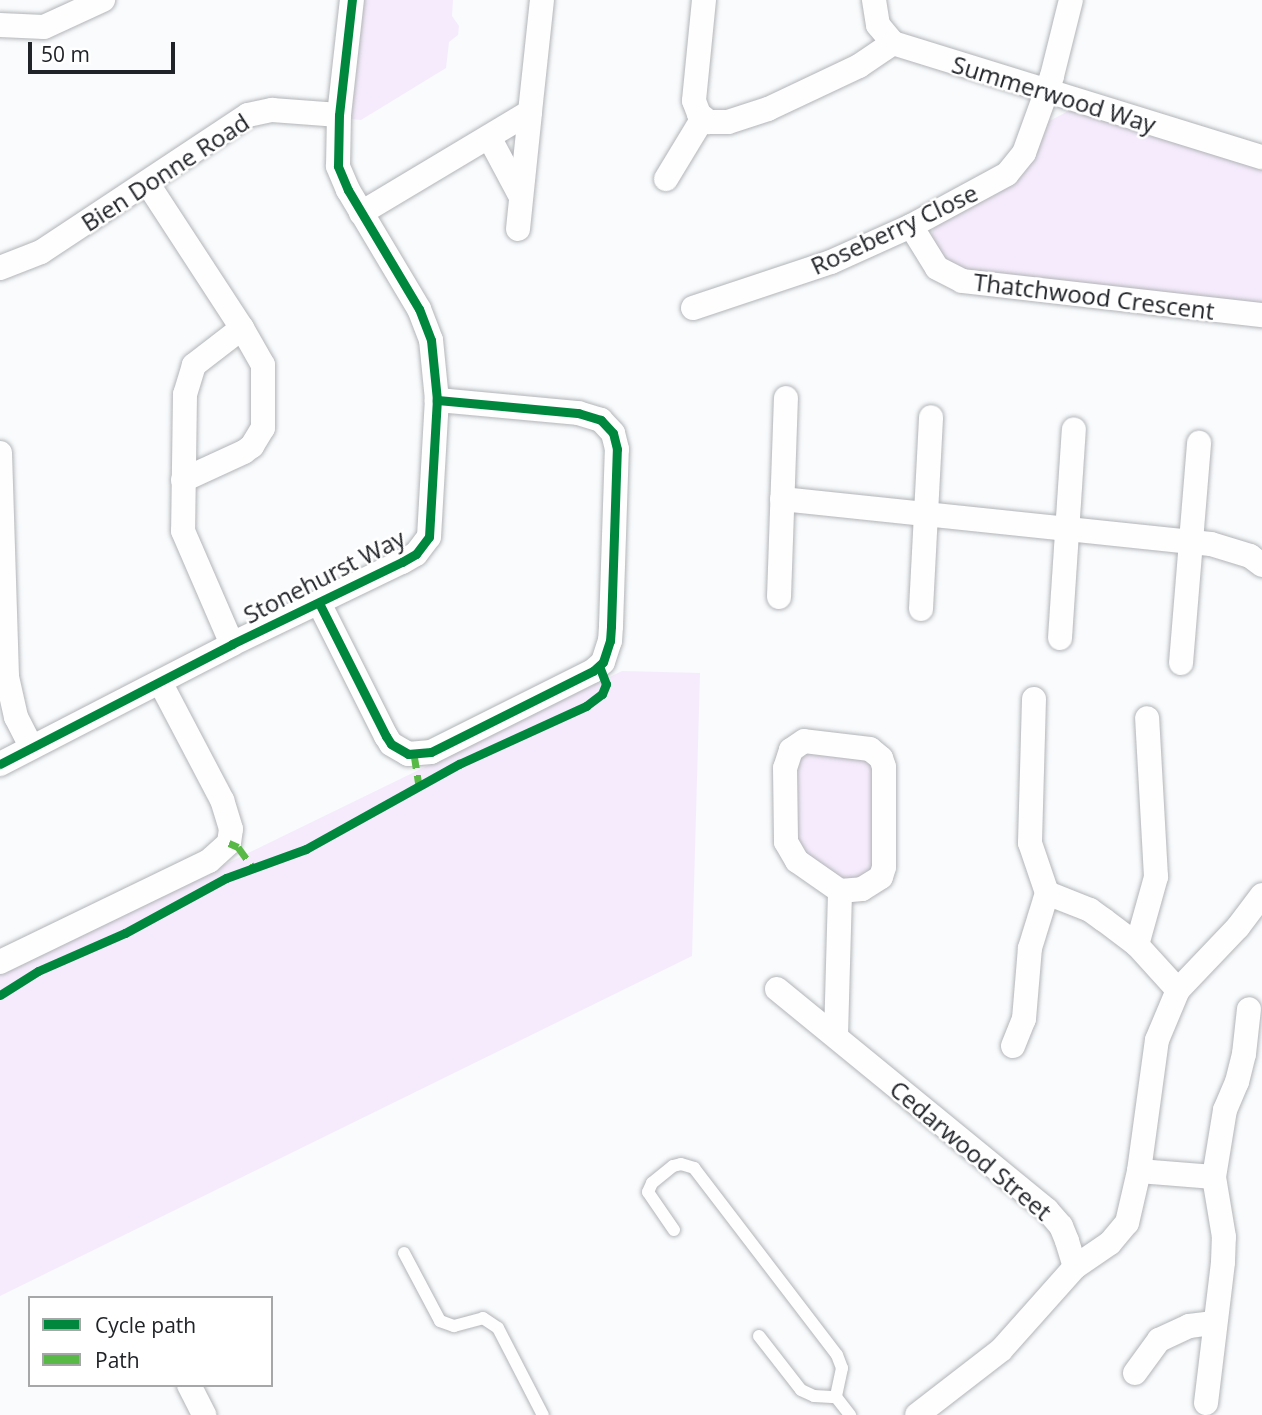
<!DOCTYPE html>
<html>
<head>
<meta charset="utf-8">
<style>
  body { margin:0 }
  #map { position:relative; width:1262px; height:1415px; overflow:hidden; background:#f9fbfd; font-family:"Open Sans",sans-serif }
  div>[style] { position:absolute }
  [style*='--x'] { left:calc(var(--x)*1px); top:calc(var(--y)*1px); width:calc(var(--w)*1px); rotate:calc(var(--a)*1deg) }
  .green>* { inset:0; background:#f5ebfc }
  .roads { filter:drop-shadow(0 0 2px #b2b4b7) drop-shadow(0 0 2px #b2b4b7) }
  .service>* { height:12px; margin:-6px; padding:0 6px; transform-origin:6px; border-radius:6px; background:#fefeff }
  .minor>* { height:24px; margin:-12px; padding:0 12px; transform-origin:12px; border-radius:12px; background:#fefeff }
  .quiet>* { height:7px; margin-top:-3.5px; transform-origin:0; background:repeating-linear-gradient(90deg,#58b947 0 14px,transparent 0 21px) }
  .cycleway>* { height:9px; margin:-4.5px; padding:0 4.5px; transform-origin:4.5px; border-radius:4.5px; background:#00873e }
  span { translate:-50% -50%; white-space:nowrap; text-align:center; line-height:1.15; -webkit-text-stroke:5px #fff; paint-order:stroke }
  .street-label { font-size:24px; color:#202327 }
  .legend { position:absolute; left:28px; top:1296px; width:245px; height:91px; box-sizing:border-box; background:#fff; border:2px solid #a6a7a9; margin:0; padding:9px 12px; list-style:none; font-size:21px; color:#202327 }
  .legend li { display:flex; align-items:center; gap:14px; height:35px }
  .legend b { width:35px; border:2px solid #a6a7a9 }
  .scale { position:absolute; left:28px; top:42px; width:147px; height:32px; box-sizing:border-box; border:4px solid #202327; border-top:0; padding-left:9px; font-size:21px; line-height:24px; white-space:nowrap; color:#202327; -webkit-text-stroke:5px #fff; paint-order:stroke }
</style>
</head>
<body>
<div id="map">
  <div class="green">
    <i style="clip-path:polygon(364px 0,453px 0,452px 16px,459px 26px,458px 35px,449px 42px,446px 68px,361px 120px,351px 119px)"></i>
    <i style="clip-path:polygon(1072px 109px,1262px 167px,1262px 306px,963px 273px,947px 266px,931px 237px,934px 227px,1018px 180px,1027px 169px,1042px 125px)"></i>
    <i style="clip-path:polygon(622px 671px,700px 673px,692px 956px,0 1296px,0 974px)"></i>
    <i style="clip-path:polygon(801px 752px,874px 760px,875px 874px,844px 883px,797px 851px,795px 764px)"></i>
  </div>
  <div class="roads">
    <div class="service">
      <i style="--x:674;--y:1230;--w:46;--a:-124.4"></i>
      <i style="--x:648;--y:1192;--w:10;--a:-66"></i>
      <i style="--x:652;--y:1183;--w:27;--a:-39"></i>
      <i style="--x:673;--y:1166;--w:8;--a:-14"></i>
      <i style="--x:681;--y:1164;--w:14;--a:17"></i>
      <i style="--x:694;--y:1168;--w:235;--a:52.6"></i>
      <i style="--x:837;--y:1355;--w:14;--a:69"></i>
      <i style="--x:842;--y:1368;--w:30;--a:102"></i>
      <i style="--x:836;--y:1397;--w:23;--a:52"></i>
      <i style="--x:404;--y:1253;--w:77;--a:62.1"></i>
      <i style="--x:440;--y:1321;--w:15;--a:20"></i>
      <i style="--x:454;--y:1326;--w:30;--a:-15"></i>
      <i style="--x:483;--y:1318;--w:18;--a:34"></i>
      <i style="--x:498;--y:1328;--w:98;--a:62.7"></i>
      <i style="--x:759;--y:1336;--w:68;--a:52.1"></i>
      <i style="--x:801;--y:1390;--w:14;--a:25"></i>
      <i style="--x:814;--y:1396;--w:22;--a:3"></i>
    </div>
    <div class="minor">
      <i style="--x:704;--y:0;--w:101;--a:95.7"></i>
      <i style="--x:694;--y:101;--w:14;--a:69"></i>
      <i style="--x:699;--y:114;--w:13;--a:39"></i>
      <i style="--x:709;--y:122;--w:19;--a:0"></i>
      <i style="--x:728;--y:122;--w:42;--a:-18"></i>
      <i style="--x:768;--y:109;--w:101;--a:-25.3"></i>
      <i style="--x:859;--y:66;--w:41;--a:-34.1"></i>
      <i style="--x:874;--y:0;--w:25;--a:81"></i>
      <i style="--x:878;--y:25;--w:23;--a:50"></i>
      <i style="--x:893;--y:43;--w:386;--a:17.2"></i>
      <i style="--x:0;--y:25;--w:44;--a:2.6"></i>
      <i style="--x:44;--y:27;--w:65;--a:-24.6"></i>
      <i style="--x:489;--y:137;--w:68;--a:61.9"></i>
      <i style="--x:666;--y:179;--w:71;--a:-58.8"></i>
      <i style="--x:148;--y:184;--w:172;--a:56.9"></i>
      <i style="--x:242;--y:328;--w:61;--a:142.4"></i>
      <i style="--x:194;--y:365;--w:30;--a:107"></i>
      <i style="--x:185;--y:394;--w:137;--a:90.8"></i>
      <i style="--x:183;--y:531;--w:123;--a:66.6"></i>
      <i style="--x:361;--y:213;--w:197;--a:-30.9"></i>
      <i style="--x:530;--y:112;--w:113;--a:-83.9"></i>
      <i style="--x:911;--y:226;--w:49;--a:58.2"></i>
      <i style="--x:937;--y:268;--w:28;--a:27"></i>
      <i style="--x:962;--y:281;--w:302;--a:6.5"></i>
      <i style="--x:518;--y:229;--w:118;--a:-84.1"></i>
      <i style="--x:0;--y:268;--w:44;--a:-21.3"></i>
      <i style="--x:41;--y:252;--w:248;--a:-33.5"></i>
      <i style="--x:248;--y:115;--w:25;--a:-12"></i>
      <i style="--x:272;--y:110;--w:67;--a:4.3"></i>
      <i style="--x:693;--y:308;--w:145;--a:-18.4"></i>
      <i style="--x:831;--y:262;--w:88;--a:-24.2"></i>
      <i style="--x:911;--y:226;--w:109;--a:-28.4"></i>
      <i style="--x:1007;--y:174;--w:27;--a:-51"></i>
      <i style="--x:1024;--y:153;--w:82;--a:-70"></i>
      <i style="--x:1052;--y:76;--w:78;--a:-76"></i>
      <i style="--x:0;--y:453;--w:224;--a:88.2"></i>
      <i style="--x:7;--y:677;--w:41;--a:77.3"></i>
      <i style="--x:16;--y:717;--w:34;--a:63"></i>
      <i style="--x:183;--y:480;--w:67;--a:-24.7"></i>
      <i style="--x:244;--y:452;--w:10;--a:-37"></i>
      <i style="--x:252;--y:446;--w:21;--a:-59"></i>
      <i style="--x:263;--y:428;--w:63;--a:-90"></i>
      <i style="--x:263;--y:365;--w:43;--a:-119.6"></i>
      <i style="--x:782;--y:499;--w:431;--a:6"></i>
      <i style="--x:1211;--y:544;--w:41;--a:17.1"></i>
      <i style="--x:1250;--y:556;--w:15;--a:37"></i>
      <i style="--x:779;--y:597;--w:199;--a:-88"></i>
      <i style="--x:319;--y:603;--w:149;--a:63.3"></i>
      <i style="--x:386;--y:736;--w:9;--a:58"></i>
      <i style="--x:391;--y:744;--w:20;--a:30"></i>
      <i style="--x:408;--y:754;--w:23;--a:-5"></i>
      <i style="--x:431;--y:752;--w:181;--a:-26.6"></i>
      <i style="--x:593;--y:671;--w:13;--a:-42"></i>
      <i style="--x:603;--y:662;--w:22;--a:-72"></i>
      <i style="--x:610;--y:641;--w:15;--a:-86"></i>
      <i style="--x:611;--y:626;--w:177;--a:-88.1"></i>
      <i style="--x:617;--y:449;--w:16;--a:-104"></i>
      <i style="--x:613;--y:433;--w:18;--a:-133"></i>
      <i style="--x:601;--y:420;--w:24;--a:-163"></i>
      <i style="--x:578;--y:413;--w:142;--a:-174.7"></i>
      <i style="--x:921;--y:609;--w:192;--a:-87"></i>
      <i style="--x:1060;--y:638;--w:209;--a:-86.2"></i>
      <i style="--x:1181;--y:663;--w:221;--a:-85.3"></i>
      <i style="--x:1034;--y:699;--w:144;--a:91.6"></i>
      <i style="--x:1030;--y:843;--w:53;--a:71.2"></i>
      <i style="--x:1047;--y:893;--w:46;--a:21.6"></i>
      <i style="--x:1090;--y:910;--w:17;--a:36"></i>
      <i style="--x:1104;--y:920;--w:41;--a:37.1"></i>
      <i style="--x:1137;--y:945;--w:61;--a:47.7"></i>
      <i style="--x:0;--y:764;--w:261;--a:-27.3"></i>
      <i style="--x:232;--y:644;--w:189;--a:-25.8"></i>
      <i style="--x:402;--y:562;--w:16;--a:-30"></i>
      <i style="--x:416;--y:554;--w:21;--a:-53"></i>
      <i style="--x:429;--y:537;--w:137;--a:-86.7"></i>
      <i style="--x:437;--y:400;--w:60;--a:-95.7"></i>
      <i style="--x:431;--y:340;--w:33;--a:-111"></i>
      <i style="--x:419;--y:309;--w:139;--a:-120.8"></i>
      <i style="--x:348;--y:190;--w:26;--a:-113"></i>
      <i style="--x:338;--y:166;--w:51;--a:-88.9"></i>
      <i style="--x:339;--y:115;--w:116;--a:-83.6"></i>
      <i style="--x:1137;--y:945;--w:71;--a:-74.4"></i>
      <i style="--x:1156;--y:877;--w:159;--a:-93.2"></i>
      <i style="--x:0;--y:962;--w:232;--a:-25.8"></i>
      <i style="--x:209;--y:861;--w:27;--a:-42"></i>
      <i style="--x:229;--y:843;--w:14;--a:-82"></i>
      <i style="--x:231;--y:829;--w:30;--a:-107"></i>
      <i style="--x:222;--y:800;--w:133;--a:-117.7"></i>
      <i style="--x:777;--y:989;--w:349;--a:39.3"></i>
      <i style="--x:1047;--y:1210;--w:21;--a:49"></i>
      <i style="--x:1061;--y:1226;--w:16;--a:68"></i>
      <i style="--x:1067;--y:1241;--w:27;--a:73"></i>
      <i style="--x:1075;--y:1267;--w:111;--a:131.7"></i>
      <i style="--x:1001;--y:1350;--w:106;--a:142.3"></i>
      <i style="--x:836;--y:1036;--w:145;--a:-88.4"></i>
      <i style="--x:840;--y:891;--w:22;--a:-5"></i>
      <i style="--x:862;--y:889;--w:22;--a:-32"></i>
      <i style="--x:881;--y:877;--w:10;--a:-73"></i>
      <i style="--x:884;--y:867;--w:100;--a:-90"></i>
      <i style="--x:884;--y:767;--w:9;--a:-108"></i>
      <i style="--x:881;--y:758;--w:14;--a:-141"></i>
      <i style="--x:870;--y:749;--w:66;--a:-173.1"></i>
      <i style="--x:804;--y:741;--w:16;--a:145"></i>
      <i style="--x:791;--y:750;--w:19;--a:108"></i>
      <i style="--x:785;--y:768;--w:74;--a:89.2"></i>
      <i style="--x:786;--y:842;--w:22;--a:60"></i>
      <i style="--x:797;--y:861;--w:52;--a:34.9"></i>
      <i style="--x:1013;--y:1046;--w:29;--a:-68"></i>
      <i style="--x:1024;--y:1019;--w:71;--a:-85.2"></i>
      <i style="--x:1030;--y:948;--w:58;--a:-72.8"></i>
      <i style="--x:1139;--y:1171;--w:75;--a:4.6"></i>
      <i style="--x:1075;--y:1267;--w:42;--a:-34.4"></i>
      <i style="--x:1110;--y:1243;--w:26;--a:-50"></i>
      <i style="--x:1127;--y:1223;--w:53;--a:-77"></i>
      <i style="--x:1139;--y:1171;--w:132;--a:-82.2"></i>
      <i style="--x:1157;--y:1040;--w:54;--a:-67.2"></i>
      <i style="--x:1178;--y:990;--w:87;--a:-46.4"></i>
      <i style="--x:1238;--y:927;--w:40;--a:-53"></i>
      <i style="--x:1135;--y:1373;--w:41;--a:-54"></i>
      <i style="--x:1159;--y:1340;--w:33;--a:-25"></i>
      <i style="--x:1189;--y:1326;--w:25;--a:-7"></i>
      <i style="--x:189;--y:1385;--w:34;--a:63"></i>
      <i style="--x:1206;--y:1403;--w:142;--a:-83.1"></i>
      <i style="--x:1223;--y:1262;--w:25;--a:-88"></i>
      <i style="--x:1224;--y:1237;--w:61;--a:-99.5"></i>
      <i style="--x:1214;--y:1177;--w:68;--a:-80.7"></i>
      <i style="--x:1225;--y:1110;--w:30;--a:-67"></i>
      <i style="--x:1237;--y:1082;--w:29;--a:-76"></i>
      <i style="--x:1244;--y:1054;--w:45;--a:-83.7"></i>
    </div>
  </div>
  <div class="quiet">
    <i style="--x:414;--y:754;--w:31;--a:81"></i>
    <i style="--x:229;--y:843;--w:10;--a:24"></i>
    <i style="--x:238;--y:847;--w:26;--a:54"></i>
  </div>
  <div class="cycleway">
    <i style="--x:319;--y:603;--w:149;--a:63.3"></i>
    <i style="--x:386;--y:736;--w:9;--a:58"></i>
    <i style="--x:391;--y:744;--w:20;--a:30"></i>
    <i style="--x:408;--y:754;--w:23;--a:-5"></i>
    <i style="--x:431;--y:752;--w:181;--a:-26.6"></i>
    <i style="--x:593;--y:671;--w:13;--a:-42"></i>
    <i style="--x:603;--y:662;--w:22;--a:-72"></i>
    <i style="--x:610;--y:641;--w:15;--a:-86"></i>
    <i style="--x:611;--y:626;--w:177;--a:-88.1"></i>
    <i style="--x:617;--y:449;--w:16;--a:-104"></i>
    <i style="--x:613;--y:433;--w:18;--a:-133"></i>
    <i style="--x:601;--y:420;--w:24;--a:-163"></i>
    <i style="--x:578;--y:413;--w:142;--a:-174.7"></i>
    <i style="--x:0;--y:764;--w:261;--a:-27.3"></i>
    <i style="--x:232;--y:644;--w:189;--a:-25.8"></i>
    <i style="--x:402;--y:562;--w:16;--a:-30"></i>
    <i style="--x:416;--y:554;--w:21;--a:-53"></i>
    <i style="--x:429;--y:537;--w:137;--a:-86.7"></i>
    <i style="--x:437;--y:400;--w:60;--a:-95.7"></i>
    <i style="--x:431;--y:340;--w:33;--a:-111"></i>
    <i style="--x:419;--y:309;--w:139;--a:-120.8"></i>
    <i style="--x:348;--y:190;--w:26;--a:-113"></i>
    <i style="--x:338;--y:166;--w:51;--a:-88.9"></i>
    <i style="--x:339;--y:115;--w:116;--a:-83.6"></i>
    <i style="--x:0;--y:995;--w:45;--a:-32.3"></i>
    <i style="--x:38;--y:971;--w:95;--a:-23.6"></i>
    <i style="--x:125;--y:933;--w:115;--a:-28.6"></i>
    <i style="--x:226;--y:878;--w:85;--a:-19.9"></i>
    <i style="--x:306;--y:849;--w:175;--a:-29.1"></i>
    <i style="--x:459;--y:764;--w:140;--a:-24.5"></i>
    <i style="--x:586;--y:706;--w:20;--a:-37"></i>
    <i style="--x:602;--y:694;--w:11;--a:-68"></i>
    <i style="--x:606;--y:684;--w:19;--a:-111"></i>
  </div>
  <div class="street-label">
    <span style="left:1054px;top:94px;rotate:17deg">Summerwood Way</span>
    <span style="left:165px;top:172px;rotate:-33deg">Bien Donne Road</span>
    <span style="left:894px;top:229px;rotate:-25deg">Roseberry Close</span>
    <span style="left:1094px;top:296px;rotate:7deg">Thatchwood Crescent</span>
    <span style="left:324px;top:576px;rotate:-27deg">Stonehurst Way</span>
    <span style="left:971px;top:1150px;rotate:40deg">Cedarwood Street</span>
  </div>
  <ul class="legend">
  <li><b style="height:9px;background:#00873e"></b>Cycle path</li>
  <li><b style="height:9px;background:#58b947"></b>Path</li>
  </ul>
  <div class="scale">50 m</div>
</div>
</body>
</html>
